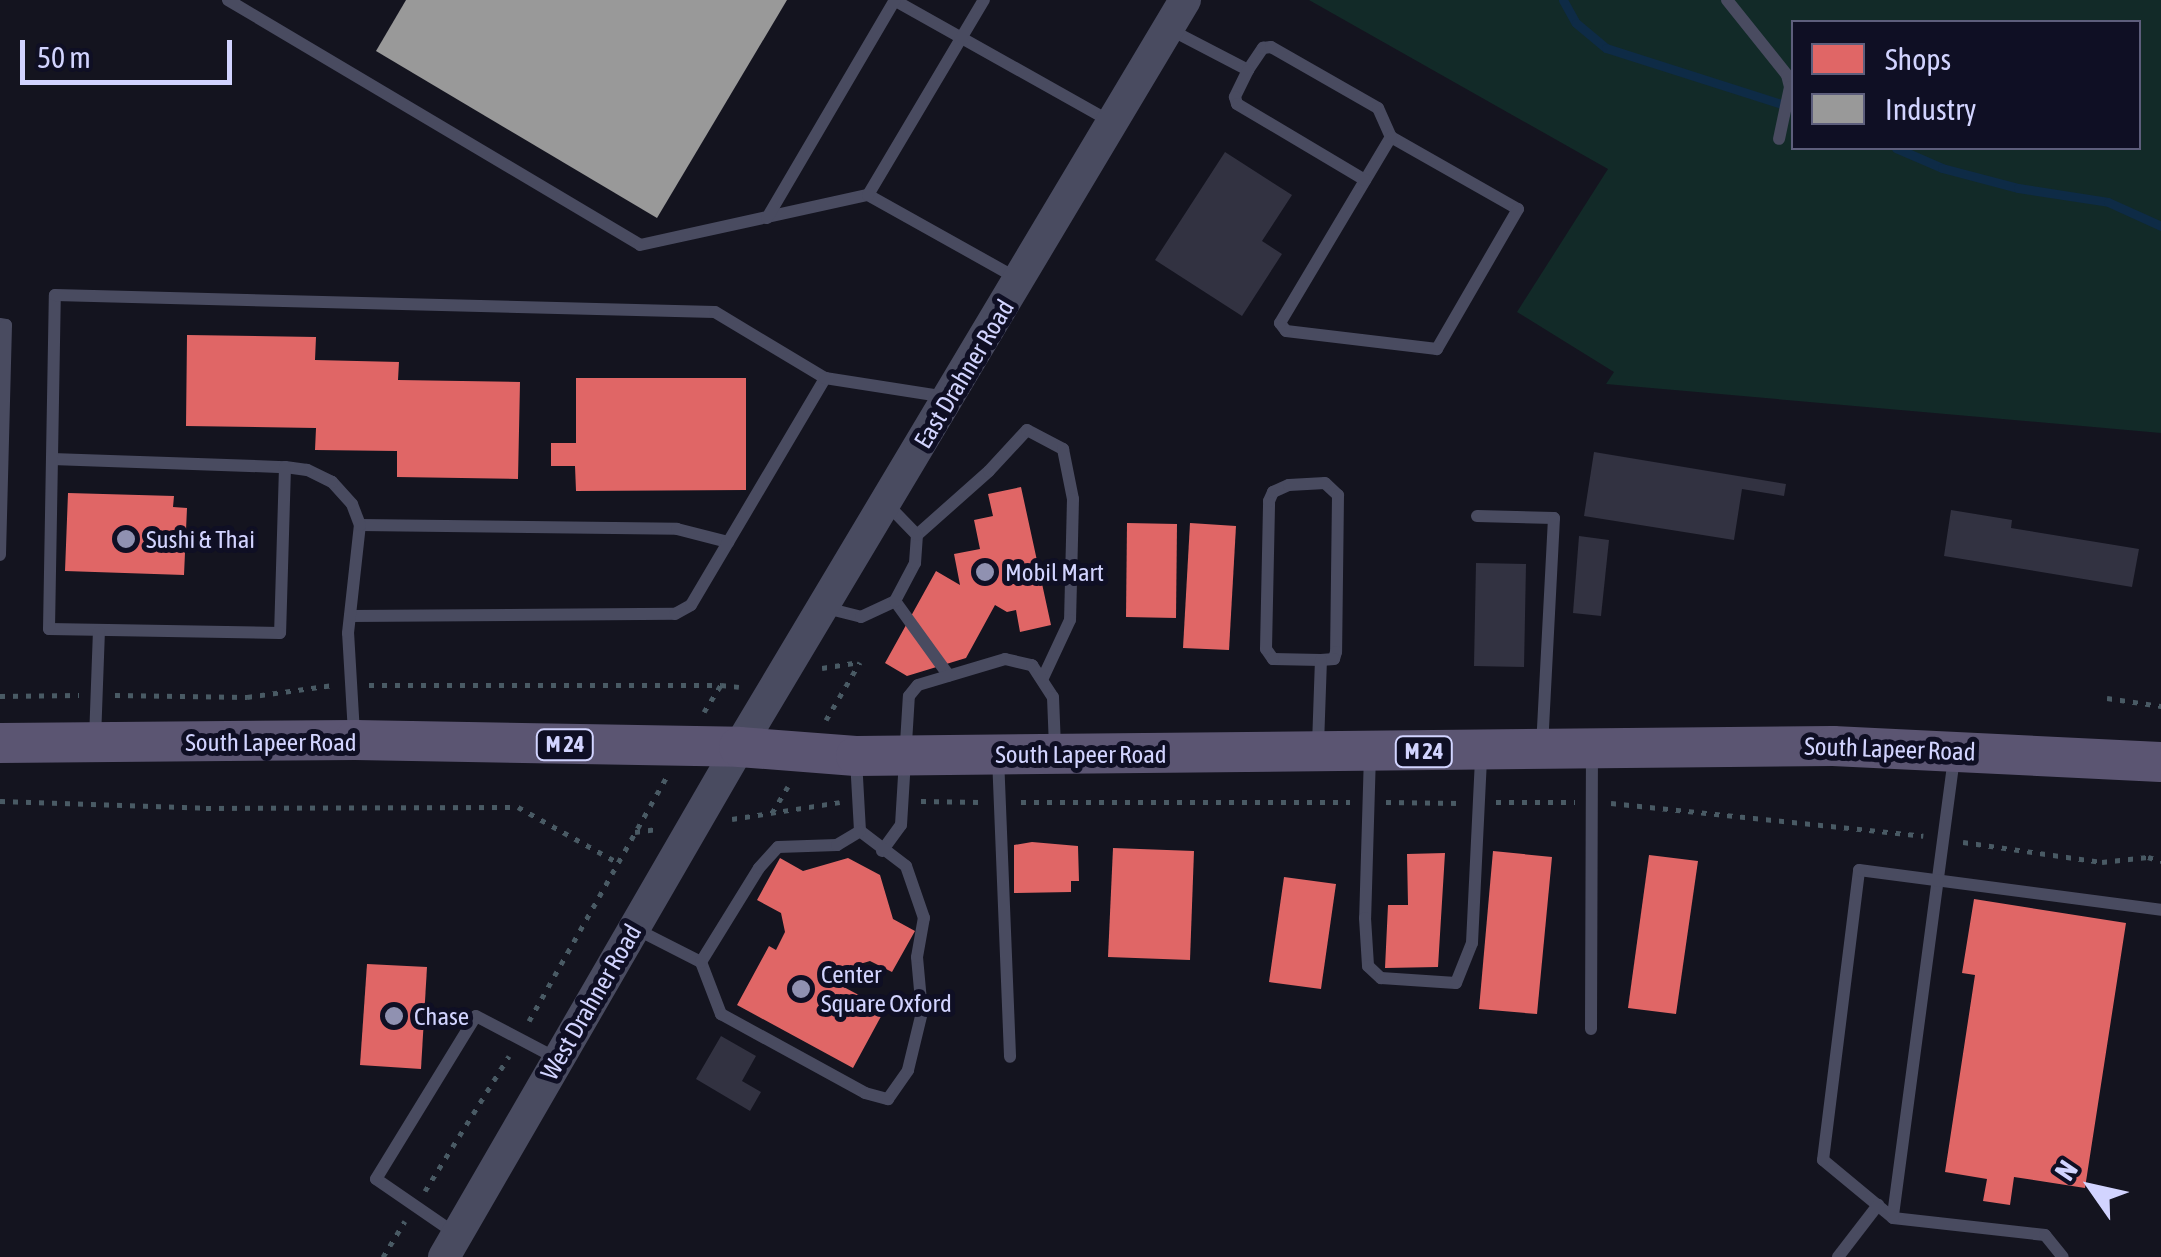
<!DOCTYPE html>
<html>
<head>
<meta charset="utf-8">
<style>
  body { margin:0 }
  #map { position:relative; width:2161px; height:1257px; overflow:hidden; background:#14141f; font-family:"Asap Condensed",sans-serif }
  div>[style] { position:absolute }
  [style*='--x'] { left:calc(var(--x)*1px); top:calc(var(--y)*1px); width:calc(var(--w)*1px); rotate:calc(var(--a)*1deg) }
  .green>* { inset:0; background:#122a28 }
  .shops>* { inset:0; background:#e06666 }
  .industry>* { inset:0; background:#999 }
  .stream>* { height:9px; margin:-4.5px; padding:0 4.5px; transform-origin:4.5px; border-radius:4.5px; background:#0e2b46 }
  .building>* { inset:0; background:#323241 }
  .path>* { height:5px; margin-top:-2.5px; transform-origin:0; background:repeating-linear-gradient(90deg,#495a64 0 5px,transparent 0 13px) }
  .service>* { height:12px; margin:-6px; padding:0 6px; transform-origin:6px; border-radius:6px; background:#494b60 }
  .tertiary>* { height:32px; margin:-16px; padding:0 16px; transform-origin:16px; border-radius:16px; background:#494b60 }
  .primary>* { height:40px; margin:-20px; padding:0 20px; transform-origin:20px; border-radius:20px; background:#5b5572 }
  .dots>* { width:28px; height:28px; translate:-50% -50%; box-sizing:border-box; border:5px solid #0f0f24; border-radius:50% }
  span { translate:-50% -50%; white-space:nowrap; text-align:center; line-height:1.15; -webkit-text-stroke:10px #0f0f24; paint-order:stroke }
  .shield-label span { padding:2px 8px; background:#0f0f24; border:2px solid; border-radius:8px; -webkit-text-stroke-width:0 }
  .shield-label { font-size:22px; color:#d2d4ff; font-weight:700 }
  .street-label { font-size:25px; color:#d2d4ff }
  .poi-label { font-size:25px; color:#d2d4ff }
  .left { translate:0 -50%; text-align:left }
  .legend { position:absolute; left:1791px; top:20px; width:350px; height:130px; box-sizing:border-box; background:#0f0f24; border:2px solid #5d5e7c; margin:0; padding:12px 18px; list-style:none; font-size:30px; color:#d2d4ff }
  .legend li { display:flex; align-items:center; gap:20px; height:50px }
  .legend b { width:50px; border:2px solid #5d5e7c }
  .north { position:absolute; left:2041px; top:1137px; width:100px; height:100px; -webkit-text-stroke:8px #0f0f24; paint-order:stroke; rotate:304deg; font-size:28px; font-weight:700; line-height:40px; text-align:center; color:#d2d4ff }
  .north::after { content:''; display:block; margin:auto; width:35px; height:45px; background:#d2d4ff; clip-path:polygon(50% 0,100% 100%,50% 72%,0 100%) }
  .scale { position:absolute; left:20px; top:40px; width:212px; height:45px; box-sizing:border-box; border:5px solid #d2d4ff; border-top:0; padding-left:12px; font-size:30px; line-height:35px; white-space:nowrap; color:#d2d4ff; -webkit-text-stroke:8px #0f0f24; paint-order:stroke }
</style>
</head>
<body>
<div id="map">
  <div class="green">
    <i style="clip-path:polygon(evenodd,1309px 0,2161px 0,2161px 433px,1606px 384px,1614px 372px,1517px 312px,1608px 169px,1309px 0,1794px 22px,2138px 22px,2138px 148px,1794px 148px,1794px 22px)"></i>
  </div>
  <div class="shops">
    <i style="clip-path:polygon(187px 335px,316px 337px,315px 360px,399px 362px,398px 380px,520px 382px,518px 479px,397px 477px,397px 451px,315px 450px,316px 428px,186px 426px)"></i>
    <i style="clip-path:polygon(576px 378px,746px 378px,746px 490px,576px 491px,575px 466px,551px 466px,551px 443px,576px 443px)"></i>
    <i style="clip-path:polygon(1021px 487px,1051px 625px,1020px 632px,1016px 610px,1007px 612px,995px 605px,966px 658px,907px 676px,885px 663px,936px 571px,960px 585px,954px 554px,980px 549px,974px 520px,993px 516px,988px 494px)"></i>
    <i style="clip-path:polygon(68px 493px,174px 496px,173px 507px,187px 508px,184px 575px,65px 571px)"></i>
    <i style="clip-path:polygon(1127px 523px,1177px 524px,1176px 618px,1126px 617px)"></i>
    <i style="clip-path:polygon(1190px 523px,1236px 526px,1229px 650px,1183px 648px)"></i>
    <i style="clip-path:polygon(1032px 842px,1078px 846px,1079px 881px,1071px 881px,1071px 892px,1014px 893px,1014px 845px)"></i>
    <i style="clip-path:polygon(1113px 848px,1194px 851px,1190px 960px,1108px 957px)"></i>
    <i style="clip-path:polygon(1493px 851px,1552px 857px,1537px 1014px,1479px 1009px)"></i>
    <i style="clip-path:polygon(1445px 853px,1438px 967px,1385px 968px,1388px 905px,1408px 905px,1407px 854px)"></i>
    <i style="clip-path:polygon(1649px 855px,1698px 861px,1676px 1014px,1628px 1008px)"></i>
    <i style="clip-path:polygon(780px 858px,803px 871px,848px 858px,880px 875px,893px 919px,915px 931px,892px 972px,870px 961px,850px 967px,840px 985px,885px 1009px,853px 1068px,737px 1005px,769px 946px,776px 950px,785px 932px,781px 913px,757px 900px)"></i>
    <i style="clip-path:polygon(1284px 877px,1336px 884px,1321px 989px,1269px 982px)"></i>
    <i style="clip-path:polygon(1974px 899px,2126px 923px,2085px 1188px,2014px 1177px,2010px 1205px,1983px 1201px,1987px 1179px,1945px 1172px,1975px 975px,1962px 973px)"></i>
    <i style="clip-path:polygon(367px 964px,427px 967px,421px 1069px,360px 1065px)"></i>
  </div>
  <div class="industry">
    <i style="clip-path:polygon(406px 0,787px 0,657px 218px,376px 51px)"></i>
  </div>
  <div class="stream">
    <i style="--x:1563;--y:0;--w:26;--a:61"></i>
    <i style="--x:1576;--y:23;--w:39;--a:40"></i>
    <i style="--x:1606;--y:48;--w:197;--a:17.7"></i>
    <i style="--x:1896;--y:148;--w:50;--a:23.5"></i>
    <i style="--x:1942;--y:168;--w:79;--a:14.7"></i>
    <i style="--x:2018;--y:188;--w:91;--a:8.8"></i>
    <i style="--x:2108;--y:202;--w:58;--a:24.4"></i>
  </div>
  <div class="building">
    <i style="clip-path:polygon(1225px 152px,1292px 195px,1262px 241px,1282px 254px,1242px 316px,1155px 260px)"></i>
    <i style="clip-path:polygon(1594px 452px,1786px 484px,1784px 496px,1742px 489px,1734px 540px,1584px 516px)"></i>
    <i style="clip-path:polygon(1951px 510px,2012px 520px,2011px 528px,2139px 549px,2132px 587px,1944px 556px)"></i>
    <i style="clip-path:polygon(1579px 536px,1609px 540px,1601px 616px,1573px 613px)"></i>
    <i style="clip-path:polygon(1476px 563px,1526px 564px,1524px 667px,1474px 666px)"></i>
    <i style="clip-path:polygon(721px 1036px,756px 1056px,742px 1081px,761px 1092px,750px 1111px,696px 1079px)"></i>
  </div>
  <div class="path">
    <i style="--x:822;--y:668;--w:38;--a:-9"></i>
    <i style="--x:369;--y:685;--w:352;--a:0"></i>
    <i style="--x:115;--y:695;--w:132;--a:0.9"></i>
    <i style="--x:247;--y:697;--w:87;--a:-7.9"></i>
    <i style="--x:0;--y:696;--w:79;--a:-0.7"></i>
    <i style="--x:2107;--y:698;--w:55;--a:8.4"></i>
    <i style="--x:704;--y:712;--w:32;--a:-58"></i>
    <i style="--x:721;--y:685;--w:18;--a:6"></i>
    <i style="--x:826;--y:720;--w:67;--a:-59.6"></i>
    <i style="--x:0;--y:801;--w:206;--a:1.9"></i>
    <i style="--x:206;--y:808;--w:312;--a:-0.2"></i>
    <i style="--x:518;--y:807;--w:113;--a:29.1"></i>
    <i style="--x:921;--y:801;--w:59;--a:1"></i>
    <i style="--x:1021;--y:802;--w:329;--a:0"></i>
    <i style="--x:1386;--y:802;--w:74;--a:0.8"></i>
    <i style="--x:1496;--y:802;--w:79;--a:0"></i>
    <i style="--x:1611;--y:803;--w:314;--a:6"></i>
    <i style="--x:772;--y:813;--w:31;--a:-59"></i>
    <i style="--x:732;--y:819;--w:109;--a:-8.9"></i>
    <i style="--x:635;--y:832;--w:22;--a:-8"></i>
    <i style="--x:1963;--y:842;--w:140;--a:8.2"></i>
    <i style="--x:2102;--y:862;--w:46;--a:-6.2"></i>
    <i style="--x:2148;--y:857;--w:14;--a:17"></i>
    <i style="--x:529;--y:1021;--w:279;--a:-60.6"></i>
    <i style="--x:425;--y:1191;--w:159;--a:-58.1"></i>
    <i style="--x:383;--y:1257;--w:42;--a:-58.6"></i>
  </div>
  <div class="service">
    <i style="--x:228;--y:0;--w:479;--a:30.7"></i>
    <i style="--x:640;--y:245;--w:233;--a:-12.4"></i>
    <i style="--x:868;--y:195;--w:172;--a:29.2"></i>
    <i style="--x:894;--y:0;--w:248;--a:29.3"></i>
    <i style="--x:1727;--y:0;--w:96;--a:51.3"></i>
    <i style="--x:1787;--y:75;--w:12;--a:76"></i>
    <i style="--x:1790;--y:87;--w:53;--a:101.9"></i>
    <i style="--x:1171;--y:30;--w:87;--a:27.5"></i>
    <i style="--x:1248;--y:70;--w:27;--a:-56"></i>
    <i style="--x:1263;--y:48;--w:8;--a:-7"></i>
    <i style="--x:1271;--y:47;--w:123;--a:29.7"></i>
    <i style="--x:1378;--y:108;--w:32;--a:66"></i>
    <i style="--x:1391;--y:137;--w:146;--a:29.6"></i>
    <i style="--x:1518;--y:209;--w:162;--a:120.1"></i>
    <i style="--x:1437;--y:349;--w:152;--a:-173.2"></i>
    <i style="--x:1286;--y:331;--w:10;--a:-127"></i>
    <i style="--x:1280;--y:323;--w:217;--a:-59.2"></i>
    <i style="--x:1248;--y:70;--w:30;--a:116"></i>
    <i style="--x:1235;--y:97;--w:7;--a:74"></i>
    <i style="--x:1237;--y:104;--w:149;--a:30.7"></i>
    <i style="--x:868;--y:195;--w:227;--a:-59.3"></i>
    <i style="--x:767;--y:218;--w:253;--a:-59.6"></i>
    <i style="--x:0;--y:324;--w:6;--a:9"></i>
    <i style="--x:6;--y:325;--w:230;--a:91.5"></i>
    <i style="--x:52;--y:459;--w:233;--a:2"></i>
    <i style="--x:1325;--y:483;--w:18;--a:43"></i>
    <i style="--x:1338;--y:495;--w:157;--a:90.7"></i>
    <i style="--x:1336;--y:652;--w:7;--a:106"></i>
    <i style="--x:1334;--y:659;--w:13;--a:176"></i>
    <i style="--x:1321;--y:660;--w:48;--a:-178.8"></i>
    <i style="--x:1273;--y:659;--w:12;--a:-125"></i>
    <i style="--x:1266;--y:649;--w:148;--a:-88.8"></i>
    <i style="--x:1269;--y:501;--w:10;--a:-66"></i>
    <i style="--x:1273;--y:492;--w:17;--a:-24"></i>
    <i style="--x:1289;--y:485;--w:36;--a:-3"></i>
    <i style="--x:1477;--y:516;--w:77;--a:1.5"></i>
    <i style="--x:1554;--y:518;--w:226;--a:93"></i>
    <i style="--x:360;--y:525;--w:317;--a:0.7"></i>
    <i style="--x:677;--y:529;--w:53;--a:14.3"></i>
    <i style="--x:917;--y:535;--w:96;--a:-41.6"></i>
    <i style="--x:989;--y:471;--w:56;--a:-47.2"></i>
    <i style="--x:1027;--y:430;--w:41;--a:27.8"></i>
    <i style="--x:1063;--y:449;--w:51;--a:78.7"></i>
    <i style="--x:1073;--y:499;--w:121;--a:91.4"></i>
    <i style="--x:1070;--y:620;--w:66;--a:115"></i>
    <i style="--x:895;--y:601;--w:92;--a:54.2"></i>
    <i style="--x:826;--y:608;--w:36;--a:14"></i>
    <i style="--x:861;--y:617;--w:38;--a:-25"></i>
    <i style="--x:895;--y:601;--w:43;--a:-62.2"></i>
    <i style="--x:915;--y:563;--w:28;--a:-86"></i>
    <i style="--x:917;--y:535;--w:45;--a:-134.1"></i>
    <i style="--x:350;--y:616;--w:325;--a:-0.4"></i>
    <i style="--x:675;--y:614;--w:18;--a:-29"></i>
    <i style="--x:691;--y:605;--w:264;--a:-59.4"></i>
    <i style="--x:354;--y:733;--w:100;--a:-93.4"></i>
    <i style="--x:348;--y:633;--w:109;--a:-83.7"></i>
    <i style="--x:360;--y:525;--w:22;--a:-111"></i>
    <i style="--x:352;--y:504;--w:30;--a:-132"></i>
    <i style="--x:332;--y:482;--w:28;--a:-154"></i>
    <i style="--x:307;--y:470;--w:22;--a:-172"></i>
    <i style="--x:285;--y:467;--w:166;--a:91.7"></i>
    <i style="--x:280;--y:633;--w:231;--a:-179"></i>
    <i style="--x:49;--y:629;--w:334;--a:-89"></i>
    <i style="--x:55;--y:295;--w:660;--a:1.48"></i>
    <i style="--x:715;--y:312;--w:128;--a:31"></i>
    <i style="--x:825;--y:378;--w:123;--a:8.9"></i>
    <i style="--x:95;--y:739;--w:107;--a:-87.9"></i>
    <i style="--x:1318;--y:745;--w:85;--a:-88"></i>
    <i style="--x:1370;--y:754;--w:164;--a:91.7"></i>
    <i style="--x:1365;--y:918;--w:48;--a:86.4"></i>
    <i style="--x:1368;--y:966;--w:18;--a:43"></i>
    <i style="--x:1381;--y:978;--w:75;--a:3.8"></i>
    <i style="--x:1456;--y:983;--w:43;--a:-68.2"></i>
    <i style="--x:1472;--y:943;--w:187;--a:-87.2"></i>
    <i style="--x:998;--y:757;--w:300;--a:87.7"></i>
    <i style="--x:1954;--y:758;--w:464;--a:97.6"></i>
    <i style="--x:1893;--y:1218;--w:153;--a:6.4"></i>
    <i style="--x:2045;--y:1235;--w:28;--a:51"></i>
    <i style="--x:882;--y:851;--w:32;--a:-54"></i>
    <i style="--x:901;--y:825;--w:129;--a:-86.5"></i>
    <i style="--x:909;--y:696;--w:14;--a:-51"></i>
    <i style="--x:918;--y:685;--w:91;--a:-16.6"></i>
    <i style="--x:1005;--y:659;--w:28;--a:13"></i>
    <i style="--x:1032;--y:665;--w:38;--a:57"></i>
    <i style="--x:1053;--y:697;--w:50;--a:87.7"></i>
    <i style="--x:636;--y:929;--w:73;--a:26.9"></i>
    <i style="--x:701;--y:962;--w:56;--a:69"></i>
    <i style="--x:721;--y:1014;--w:164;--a:28.7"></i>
    <i style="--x:865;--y:1093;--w:24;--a:15"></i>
    <i style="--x:888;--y:1099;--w:35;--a:-55"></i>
    <i style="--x:908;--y:1070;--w:60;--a:-76.4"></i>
    <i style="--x:922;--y:1012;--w:55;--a:-95.2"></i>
    <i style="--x:917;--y:957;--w:40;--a:-80"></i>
    <i style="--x:924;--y:918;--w:55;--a:-109.1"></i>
    <i style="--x:906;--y:866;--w:58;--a:-142.7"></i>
    <i style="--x:860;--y:831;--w:71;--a:-93.2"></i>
    <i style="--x:701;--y:962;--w:110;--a:-58.3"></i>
    <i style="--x:759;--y:868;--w:28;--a:-48"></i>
    <i style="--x:778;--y:847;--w:59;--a:-1.9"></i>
    <i style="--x:837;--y:845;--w:27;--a:-31"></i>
    <i style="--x:1591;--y:1029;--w:276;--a:-89.8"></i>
    <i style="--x:1893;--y:1218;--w:91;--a:-140.4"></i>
    <i style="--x:1823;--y:1160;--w:292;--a:-82.9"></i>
    <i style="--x:1859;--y:870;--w:305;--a:7.5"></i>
    <i style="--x:456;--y:1234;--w:97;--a:-145.5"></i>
    <i style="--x:376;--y:1179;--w:191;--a:-58.5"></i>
    <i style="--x:476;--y:1016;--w:90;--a:27.7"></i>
    <i style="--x:1838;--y:1257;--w:66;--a:-52.4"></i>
  </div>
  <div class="tertiary">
    <i style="--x:444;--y:1257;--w:589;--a:-59.95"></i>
    <i style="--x:739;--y:747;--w:870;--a:-59.16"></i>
  </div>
  <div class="primary">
    <i style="--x:0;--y:743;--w:355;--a:-0.5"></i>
    <i style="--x:355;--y:740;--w:384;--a:1"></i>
    <i style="--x:739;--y:747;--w:117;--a:4.4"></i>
    <i style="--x:856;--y:756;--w:977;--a:-0.59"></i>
    <i style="--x:1833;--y:746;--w:328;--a:2.8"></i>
  </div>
  <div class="dots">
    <i style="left:126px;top:539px;background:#9091b1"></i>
    <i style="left:985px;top:572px;background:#9091b1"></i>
    <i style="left:801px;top:989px;background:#9091b1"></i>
    <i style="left:394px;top:1016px;background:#9091b1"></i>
  </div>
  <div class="shield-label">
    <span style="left:565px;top:745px">M 24</span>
    <span style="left:1424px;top:752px">M 24</span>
  </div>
  <div class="street-label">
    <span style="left:964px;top:374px;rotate:-59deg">East Drahner Road</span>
    <span style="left:271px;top:742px">South Lapeer Road</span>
    <span style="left:1890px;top:749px;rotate:2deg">South Lapeer Road</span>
    <span style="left:1081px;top:754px">South Lapeer Road</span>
    <span style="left:591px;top:1002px;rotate:-60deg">West Drahner Road</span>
  </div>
  <div class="poi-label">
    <span class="left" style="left:146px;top:539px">Sushi &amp; Thai</span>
    <span class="left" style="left:1005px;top:572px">Mobil Mart</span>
    <span class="left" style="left:821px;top:989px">Center<br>Square Oxford</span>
    <span class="left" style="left:414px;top:1016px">Chase</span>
  </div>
  <ul class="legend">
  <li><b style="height:28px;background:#e06666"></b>Shops</li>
  <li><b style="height:28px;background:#999"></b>Industry</li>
  </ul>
  <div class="north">N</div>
  <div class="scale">50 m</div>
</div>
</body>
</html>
